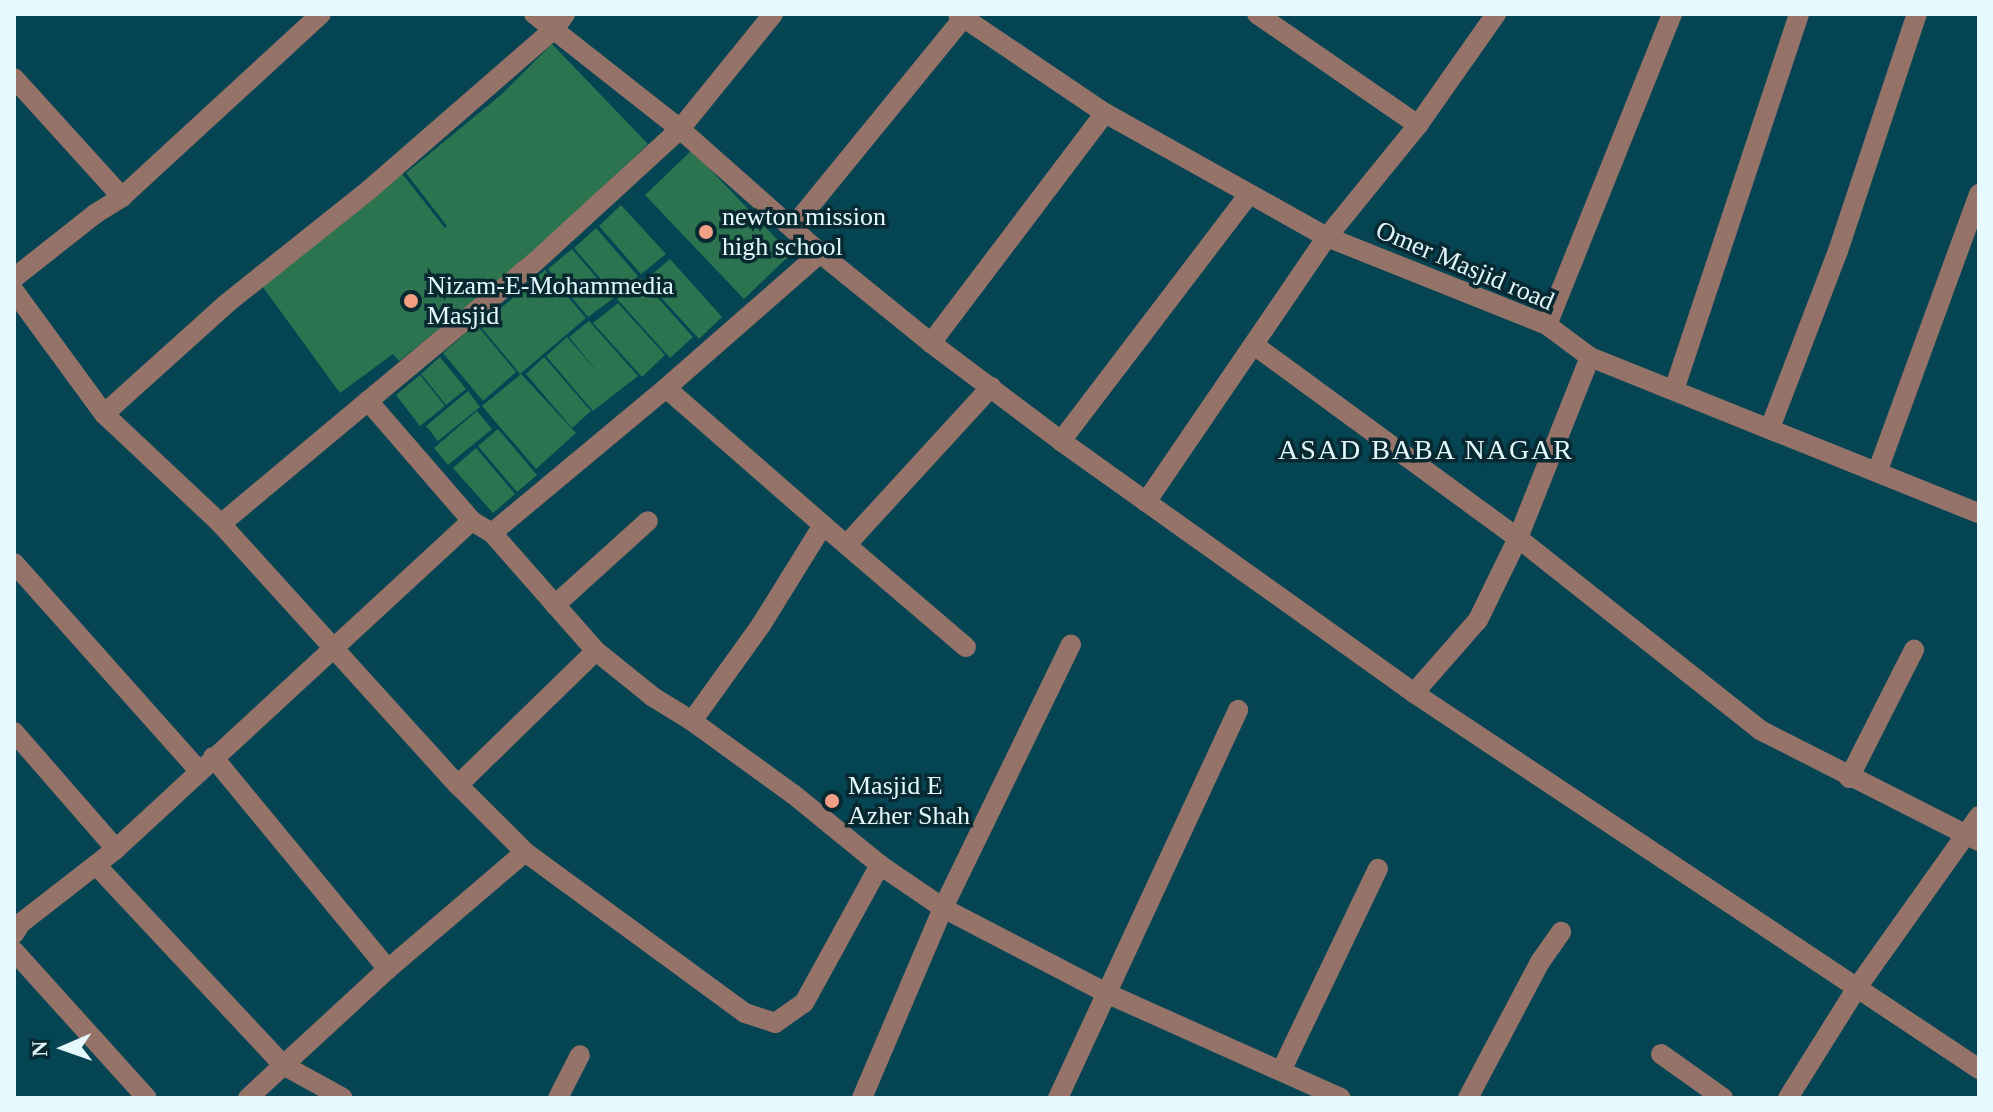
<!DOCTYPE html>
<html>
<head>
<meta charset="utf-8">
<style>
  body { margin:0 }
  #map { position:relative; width:1993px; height:1112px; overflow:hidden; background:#054453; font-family:Georgia,serif }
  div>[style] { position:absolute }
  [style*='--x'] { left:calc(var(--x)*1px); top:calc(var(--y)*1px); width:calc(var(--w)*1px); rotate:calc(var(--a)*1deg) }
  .building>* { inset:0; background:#2b744f }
  .minor>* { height:20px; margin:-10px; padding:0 10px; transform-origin:10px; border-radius:10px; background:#967368 }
  .dots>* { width:22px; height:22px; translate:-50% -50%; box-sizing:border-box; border:4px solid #062931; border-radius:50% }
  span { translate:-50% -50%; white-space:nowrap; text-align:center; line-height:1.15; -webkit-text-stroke:7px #062931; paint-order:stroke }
  .poi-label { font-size:26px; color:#e6f9ff }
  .left { translate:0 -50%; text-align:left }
  .street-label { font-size:26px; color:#e6f9ff }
  .neighbourhood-label { font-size:28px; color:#e6f9ff; letter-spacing:2px }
  .frame { position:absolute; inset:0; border:16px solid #e6f9ff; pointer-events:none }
  .north { position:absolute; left:24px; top:1008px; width:80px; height:80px; -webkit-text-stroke:6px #062931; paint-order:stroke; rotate:268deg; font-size:22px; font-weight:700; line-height:32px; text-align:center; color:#e6f9ff }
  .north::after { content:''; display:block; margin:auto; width:28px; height:36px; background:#e6f9ff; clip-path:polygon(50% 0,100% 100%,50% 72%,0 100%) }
</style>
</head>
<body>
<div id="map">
  <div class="building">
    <i style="clip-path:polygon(552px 44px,648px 144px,539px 247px,471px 304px,399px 361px,393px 354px,340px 393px,260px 283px,400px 171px,445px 228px,447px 226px,406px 173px,502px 94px)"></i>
    <i style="clip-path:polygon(692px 150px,791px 254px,744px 299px,645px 195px)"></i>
    <i style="clip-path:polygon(621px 205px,666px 254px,641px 274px,599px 226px)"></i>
    <i style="clip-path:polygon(596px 228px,638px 276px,616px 297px,574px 248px)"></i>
    <i style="clip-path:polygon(572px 249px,614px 298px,588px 317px,548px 269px)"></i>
    <i style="clip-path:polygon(670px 259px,722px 317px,699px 339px,645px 280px)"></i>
    <i style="clip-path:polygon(545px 270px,586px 318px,520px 374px,480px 326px)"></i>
    <i style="clip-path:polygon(640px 278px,693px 337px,670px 358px,617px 299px)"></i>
    <i style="clip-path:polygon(618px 303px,665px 355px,642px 377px,593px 323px)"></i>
    <i style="clip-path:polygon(589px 321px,638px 376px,593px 411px,546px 356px,567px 337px,599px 374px,569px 337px)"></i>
    <i style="clip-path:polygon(476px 324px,516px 372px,483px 401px,443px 353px)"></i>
    <i style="clip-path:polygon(440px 357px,466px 389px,446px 405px,421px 374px)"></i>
    <i style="clip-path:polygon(544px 357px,591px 411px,572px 428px,526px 374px)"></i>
    <i style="clip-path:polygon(521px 374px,576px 433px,536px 469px,482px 406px)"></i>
    <i style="clip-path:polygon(420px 375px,445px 406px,420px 426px,396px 395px)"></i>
    <i style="clip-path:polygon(468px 391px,480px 407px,438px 441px,426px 426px)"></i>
    <i style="clip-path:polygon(477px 411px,492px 429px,448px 465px,434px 448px)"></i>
    <i style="clip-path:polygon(498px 429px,537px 475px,517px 492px,478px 446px)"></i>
    <i style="clip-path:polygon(476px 448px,515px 494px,493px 513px,453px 468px)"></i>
  </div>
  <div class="minor">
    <i style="--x:534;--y:14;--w:186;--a:38.2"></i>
    <i style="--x:680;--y:129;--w:187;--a:41.5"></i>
    <i style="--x:820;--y:253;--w:143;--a:39"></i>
    <i style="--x:931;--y:343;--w:163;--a:37"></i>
    <i style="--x:1061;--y:441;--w:434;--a:35.5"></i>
    <i style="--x:1414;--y:693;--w:679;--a:33.64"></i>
    <i style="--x:958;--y:14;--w:177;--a:34"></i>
    <i style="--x:1105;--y:113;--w:254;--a:29.2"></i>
    <i style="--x:1327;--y:237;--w:237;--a:21.8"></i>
    <i style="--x:1547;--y:325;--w:54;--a:36.7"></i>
    <i style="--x:1590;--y:357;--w:419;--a:21.9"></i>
    <i style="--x:1257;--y:14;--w:196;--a:34.6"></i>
    <i style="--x:14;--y:78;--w:161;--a:47.8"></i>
    <i style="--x:792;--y:228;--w:271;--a:-50.8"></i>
    <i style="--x:14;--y:278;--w:103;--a:-38.3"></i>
    <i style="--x:95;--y:214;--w:32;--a:-32"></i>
    <i style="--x:122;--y:197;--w:270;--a:-42.6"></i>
    <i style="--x:14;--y:291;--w:152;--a:53.8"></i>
    <i style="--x:104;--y:414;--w:161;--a:43.2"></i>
    <i style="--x:221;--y:524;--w:353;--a:47.8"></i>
    <i style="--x:458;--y:785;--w:95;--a:45"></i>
    <i style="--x:525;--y:852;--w:273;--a:36.2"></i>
    <i style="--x:745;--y:1013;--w:32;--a:18"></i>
    <i style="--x:775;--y:1023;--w:35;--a:-35"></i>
    <i style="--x:804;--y:1003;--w:158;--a:-61.2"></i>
    <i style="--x:1547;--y:325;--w:335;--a:-68.1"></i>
    <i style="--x:931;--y:343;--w:288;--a:-52.9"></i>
    <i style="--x:1254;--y:345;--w:327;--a:36.2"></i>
    <i style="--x:1518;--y:538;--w:309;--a:38.4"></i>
    <i style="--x:1760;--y:730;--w:246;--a:26.9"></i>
    <i style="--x:666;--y:388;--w:205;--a:-41.2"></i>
    <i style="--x:1674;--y:390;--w:396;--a:-71.6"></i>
    <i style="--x:368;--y:401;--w:217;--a:-39.8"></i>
    <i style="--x:535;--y:262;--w:197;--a:-42.5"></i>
    <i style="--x:680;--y:129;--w:148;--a:-51"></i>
    <i style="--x:104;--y:414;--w:164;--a:-42"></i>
    <i style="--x:226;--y:304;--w:184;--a:-38.6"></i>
    <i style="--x:370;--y:189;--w:245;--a:-41"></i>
    <i style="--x:555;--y:28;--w:17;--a:-54"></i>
    <i style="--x:1770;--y:428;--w:190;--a:-69"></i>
    <i style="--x:1838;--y:251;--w:250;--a:-71.6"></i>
    <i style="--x:1061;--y:441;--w:310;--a:-52.7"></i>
    <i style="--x:1878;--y:470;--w:294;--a:-69.9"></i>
    <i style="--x:1146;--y:502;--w:321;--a:-55.7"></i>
    <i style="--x:1327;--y:237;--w:144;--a:-50.9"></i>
    <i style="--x:1418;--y:125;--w:136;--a:-54.9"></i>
    <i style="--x:472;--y:521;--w:23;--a:31"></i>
    <i style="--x:492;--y:533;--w:157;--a:48.6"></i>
    <i style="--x:596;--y:651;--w:73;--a:38.9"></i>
    <i style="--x:653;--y:697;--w:46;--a:31.6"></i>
    <i style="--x:692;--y:721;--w:125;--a:35.9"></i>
    <i style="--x:793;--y:794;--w:112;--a:39.2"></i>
    <i style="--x:880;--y:865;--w:76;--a:34.3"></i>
    <i style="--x:943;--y:908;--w:184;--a:27.5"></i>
    <i style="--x:1106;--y:993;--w:257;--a:24.1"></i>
    <i style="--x:823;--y:525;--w:188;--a:40.5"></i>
    <i style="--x:492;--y:533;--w:226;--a:-39.8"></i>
    <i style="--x:666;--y:388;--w:208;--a:41.1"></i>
    <i style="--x:823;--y:525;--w:118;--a:121.8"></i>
    <i style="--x:761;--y:625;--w:118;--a:125.7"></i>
    <i style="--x:848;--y:543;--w:212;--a:-47.5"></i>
    <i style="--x:14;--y:563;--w:278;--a:48.3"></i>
    <i style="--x:555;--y:605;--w:125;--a:-42.1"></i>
    <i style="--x:1414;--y:693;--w:97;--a:-48.8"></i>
    <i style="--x:1478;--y:620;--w:91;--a:-64"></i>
    <i style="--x:1518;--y:538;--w:195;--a:-68.3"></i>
    <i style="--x:14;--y:732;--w:155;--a:48.9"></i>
    <i style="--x:213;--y:757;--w:275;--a:50.5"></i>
    <i style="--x:1849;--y:778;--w:144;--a:-63.1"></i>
    <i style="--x:458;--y:785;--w:192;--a:-44.2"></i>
    <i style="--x:96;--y:865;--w:274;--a:46.9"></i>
    <i style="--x:283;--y:1065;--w:68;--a:28.8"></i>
    <i style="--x:14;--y:934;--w:13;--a:-58"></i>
    <i style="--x:21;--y:923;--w:120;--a:-37.9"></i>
    <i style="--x:116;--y:849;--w:484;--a:-42.7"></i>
    <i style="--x:472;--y:521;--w:159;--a:-130.9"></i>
    <i style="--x:368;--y:401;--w:192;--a:140.1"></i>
    <i style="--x:14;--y:951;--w:198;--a:47.9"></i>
    <i style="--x:1661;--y:1054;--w:76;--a:35.4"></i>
    <i style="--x:1282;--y:1069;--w:222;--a:-64.4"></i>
    <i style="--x:248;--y:1098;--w:190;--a:-42.7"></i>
    <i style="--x:388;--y:969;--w:180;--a:-40.5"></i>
    <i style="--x:558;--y:1098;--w:48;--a:-62.9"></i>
    <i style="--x:862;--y:1098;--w:207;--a:-66.9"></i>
    <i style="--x:943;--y:908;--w:293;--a:-64.1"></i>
    <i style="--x:1058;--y:1098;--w:428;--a:-65.1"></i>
    <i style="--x:1468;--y:1098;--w:154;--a:-62.1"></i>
    <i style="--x:1540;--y:962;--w:37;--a:-55"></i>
    <i style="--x:1788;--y:1098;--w:128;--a:-58"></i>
    <i style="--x:1856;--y:989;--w:212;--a:-54.6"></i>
  </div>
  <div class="dots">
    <i style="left:706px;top:232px;background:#f39f84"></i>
    <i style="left:411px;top:301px;background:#f39f84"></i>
    <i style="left:832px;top:801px;background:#f39f84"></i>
  </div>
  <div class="poi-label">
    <span class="left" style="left:722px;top:232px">newton mission<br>high school</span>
    <span class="left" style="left:427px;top:301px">Nizam-E-Mohammedia<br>Masjid</span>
    <span class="left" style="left:848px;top:801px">Masjid E<br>Azher Shah</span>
  </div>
  <div class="street-label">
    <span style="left:1465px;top:266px;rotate:23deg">Omer Masjid road</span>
  </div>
  <div class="neighbourhood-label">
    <span style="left:1426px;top:450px">ASAD BABA NAGAR</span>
  </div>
  <div class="frame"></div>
  <div class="north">N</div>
</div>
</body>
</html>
